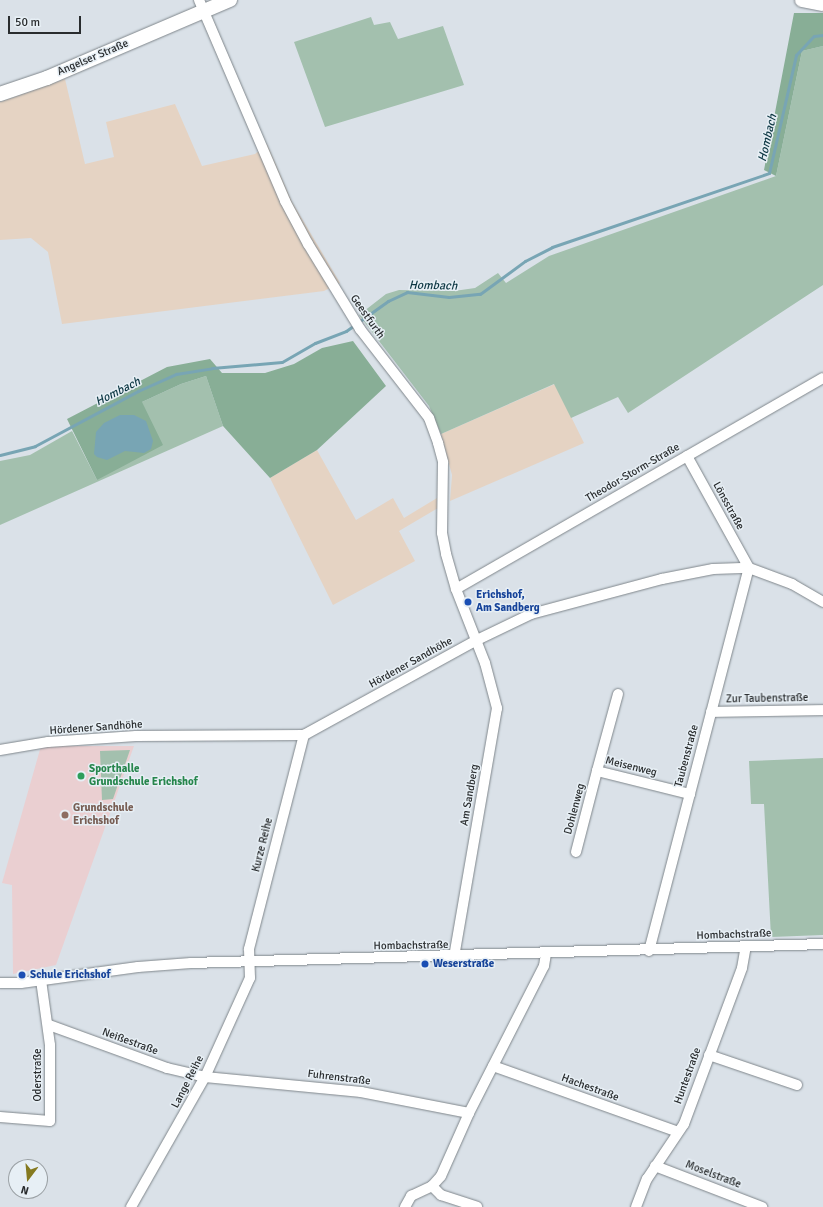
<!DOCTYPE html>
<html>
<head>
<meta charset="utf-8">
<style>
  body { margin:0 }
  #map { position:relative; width:823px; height:1207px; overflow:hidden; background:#dae1e8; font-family:Signika,sans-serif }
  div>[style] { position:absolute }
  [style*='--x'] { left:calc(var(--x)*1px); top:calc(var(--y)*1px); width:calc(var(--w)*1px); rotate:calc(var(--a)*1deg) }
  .commercial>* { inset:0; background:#e5d3c3 }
  .education>* { inset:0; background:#eacfd1 }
  .green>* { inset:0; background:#a3c0ae }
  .forest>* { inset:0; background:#88ae96 }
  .water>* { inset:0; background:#78a5b4 }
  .stream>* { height:3px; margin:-1.5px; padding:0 1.5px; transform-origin:1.5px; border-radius:1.5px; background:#78a5b4 }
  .roads { filter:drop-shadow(0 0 1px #7f868b) drop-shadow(0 0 1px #7f868b) }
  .minor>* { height:10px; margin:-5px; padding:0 5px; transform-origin:5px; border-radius:5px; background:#fff }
  .secondary>* { height:14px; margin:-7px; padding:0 7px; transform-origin:7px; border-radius:7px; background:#fff }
  .dots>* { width:11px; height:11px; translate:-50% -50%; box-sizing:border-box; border:2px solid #e7eff5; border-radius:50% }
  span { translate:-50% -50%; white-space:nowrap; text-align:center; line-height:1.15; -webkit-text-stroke:3px #e7eff5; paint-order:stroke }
  .street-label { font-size:11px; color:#292c2e }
  .transit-label { font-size:11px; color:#164399; font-weight:700 }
  .left { translate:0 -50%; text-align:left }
  .leisure-label { font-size:11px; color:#27864d; font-weight:700 }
  .education-label { font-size:11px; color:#785e54; font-weight:700 }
  .water-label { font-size:12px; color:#0d3743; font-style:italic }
  .north { position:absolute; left:8px; top:1159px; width:40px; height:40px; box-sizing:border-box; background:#e7eff5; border:1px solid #9ba1a5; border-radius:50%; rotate:196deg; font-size:11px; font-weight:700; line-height:16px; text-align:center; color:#292c2e }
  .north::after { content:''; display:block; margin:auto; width:14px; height:18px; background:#857a20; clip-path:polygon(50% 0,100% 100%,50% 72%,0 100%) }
  .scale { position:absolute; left:8px; top:16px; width:73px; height:18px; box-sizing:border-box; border:2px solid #292c2e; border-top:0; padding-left:5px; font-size:12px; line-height:14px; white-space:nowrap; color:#292c2e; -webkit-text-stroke:3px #e7eff5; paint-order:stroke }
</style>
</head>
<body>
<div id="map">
  <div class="commercial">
    <i style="clip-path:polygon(65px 79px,85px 164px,114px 157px,106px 122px,175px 104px,202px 166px,255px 154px,267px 144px,292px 202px,340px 283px,324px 291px,62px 324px,48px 252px,31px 238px,0 240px,0 102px)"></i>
    <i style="clip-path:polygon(555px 384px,584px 443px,450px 501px,452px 475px,441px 434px)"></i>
    <i style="clip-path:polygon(317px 450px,356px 520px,393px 498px,404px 518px,437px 498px,438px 508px,399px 531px,415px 561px,333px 605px,270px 478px)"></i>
  </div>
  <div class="education">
    <i style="clip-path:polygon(41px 746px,134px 746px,56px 965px,13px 974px,12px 885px,2px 883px)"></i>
  </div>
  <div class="green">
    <i style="clip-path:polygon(371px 17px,374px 25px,390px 22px,398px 39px,443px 26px,464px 85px,325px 127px,294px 42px)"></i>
    <i style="clip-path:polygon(823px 46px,823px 285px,628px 413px,618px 397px,571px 418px,554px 384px,441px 434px,429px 406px,359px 315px,386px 294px,399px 290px,454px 291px,475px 288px,498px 273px,506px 283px,549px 256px,776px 176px,802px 51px)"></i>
    <i style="clip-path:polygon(206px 376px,223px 426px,0 525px,0 461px,30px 455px,72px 431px,97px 480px,142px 402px,181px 384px)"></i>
    <i style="clip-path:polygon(130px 750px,113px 799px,102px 800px,100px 751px)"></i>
    <i style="clip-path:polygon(823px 758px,823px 935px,771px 937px,764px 804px,751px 804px,749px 761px)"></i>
  </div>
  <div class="forest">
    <i style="clip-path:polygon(794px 13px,823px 13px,823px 46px,802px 51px,776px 176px,764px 170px)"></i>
    <i style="clip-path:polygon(353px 341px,386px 386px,317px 450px,270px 478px,223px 426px,206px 376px,181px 384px,142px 402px,163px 445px,97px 480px,67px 419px,167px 367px,210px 359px,222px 373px,265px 373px,294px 364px,322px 348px)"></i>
  </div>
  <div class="water">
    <i style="clip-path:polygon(120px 415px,134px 415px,146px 421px,153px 441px,151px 449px,144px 453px,125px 451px,107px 460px,97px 457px,94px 454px,96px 432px,104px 423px)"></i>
  </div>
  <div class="stream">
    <i style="--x:0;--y:455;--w:36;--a:-14"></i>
    <i style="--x:35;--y:446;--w:117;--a:-28.1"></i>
    <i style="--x:138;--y:391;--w:42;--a:-24.1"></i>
    <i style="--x:176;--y:374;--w:36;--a:-9"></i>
    <i style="--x:212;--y:368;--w:70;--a:-4.9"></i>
    <i style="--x:282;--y:362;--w:38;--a:-30"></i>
    <i style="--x:315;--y:343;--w:33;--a:-21"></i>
    <i style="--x:346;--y:331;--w:52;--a:-35.5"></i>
    <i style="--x:388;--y:301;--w:21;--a:-25"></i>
    <i style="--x:407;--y:292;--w:42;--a:6.8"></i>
    <i style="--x:449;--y:297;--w:31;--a:-6"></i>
    <i style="--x:480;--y:294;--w:56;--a:-36.3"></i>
    <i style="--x:525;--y:261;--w:30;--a:-27"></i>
    <i style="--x:552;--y:247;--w:229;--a:-18.8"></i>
    <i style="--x:769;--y:173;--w:121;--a:-77.1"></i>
    <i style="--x:796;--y:55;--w:26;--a:-47"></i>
    <i style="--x:814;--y:36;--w:9;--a:-6"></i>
  </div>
  <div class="roads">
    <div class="minor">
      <i style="--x:199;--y:0;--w:219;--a:66.8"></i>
      <i style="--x:285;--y:201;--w:49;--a:61.9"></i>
      <i style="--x:308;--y:244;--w:100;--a:58.5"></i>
      <i style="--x:360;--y:329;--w:113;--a:52.2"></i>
      <i style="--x:429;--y:418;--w:27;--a:70"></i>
      <i style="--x:438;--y:443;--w:20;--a:75"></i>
      <i style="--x:443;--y:462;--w:71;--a:90.8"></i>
      <i style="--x:442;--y:533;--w:21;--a:79"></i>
      <i style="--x:446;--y:554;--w:36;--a:74"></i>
      <i style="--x:456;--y:589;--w:79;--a:68.6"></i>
      <i style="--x:485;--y:663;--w:47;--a:75.1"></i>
      <i style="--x:497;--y:708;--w:253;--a:99.8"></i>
      <i style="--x:456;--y:589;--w:423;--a:-29.9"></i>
      <i style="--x:618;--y:694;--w:80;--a:105.3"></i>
      <i style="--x:597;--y:771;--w:96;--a:13.9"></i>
      <i style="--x:711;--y:712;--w:112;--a:-1"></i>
      <i style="--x:0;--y:750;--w:49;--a:-9.5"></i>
      <i style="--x:48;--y:742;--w:88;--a:-3.9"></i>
      <i style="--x:136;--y:736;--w:168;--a:-0.3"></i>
      <i style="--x:304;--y:735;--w:197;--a:-28.8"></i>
      <i style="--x:477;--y:640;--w:60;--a:-25.7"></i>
      <i style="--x:531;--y:614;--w:136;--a:-15"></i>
      <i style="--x:662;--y:579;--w:52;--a:-11.1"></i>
      <i style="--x:713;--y:569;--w:36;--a:-2"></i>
      <i style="--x:749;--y:568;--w:46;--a:20.4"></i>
      <i style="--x:792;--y:584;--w:36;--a:30"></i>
      <i style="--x:576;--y:852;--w:84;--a:-75.5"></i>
      <i style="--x:649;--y:951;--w:396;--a:-75.4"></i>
      <i style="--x:749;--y:568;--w:128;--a:-119"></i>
      <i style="--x:0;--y:983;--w:21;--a:0"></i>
      <i style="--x:21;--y:983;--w:118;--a:-7.8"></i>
      <i style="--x:138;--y:967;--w:53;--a:-4.3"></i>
      <i style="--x:191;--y:963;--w:632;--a:-1.72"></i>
      <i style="--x:49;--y:1025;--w:126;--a:20"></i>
      <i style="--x:167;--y:1068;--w:39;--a:13"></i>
      <i style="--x:205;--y:1077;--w:157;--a:5.5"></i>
      <i style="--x:361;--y:1092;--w:110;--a:11"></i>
      <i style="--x:709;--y:1055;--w:93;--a:18.8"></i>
      <i style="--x:493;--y:1066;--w:196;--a:19.6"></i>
      <i style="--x:0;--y:1117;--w:50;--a:4.6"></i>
      <i style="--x:50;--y:1121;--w:76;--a:-90"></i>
      <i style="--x:50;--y:1045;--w:66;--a:-97.9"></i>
      <i style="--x:655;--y:1166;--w:115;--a:21"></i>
      <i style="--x:432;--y:1186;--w:13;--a:45"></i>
      <i style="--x:441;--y:1195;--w:38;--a:18"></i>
      <i style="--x:131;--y:1207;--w:150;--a:-60.4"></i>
      <i style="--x:205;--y:1077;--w:109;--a:-65.6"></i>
      <i style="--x:250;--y:978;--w:29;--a:-92"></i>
      <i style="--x:249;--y:949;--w:221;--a:-75.6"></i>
      <i style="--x:405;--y:1207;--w:13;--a:-61"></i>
      <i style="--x:411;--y:1196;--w:23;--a:-25"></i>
      <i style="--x:432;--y:1186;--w:13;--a:-48"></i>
      <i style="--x:441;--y:1176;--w:69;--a:-66"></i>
      <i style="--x:469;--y:1113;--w:165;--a:-63"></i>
      <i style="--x:544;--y:966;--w:12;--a:-81"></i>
      <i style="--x:636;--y:1207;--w:30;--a:-69"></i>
      <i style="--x:647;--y:1179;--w:66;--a:-56.1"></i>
      <i style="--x:684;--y:1124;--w:166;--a:-69.6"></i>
      <i style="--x:742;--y:968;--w:22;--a:-80"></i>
    </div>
    <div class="secondary">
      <i style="--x:802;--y:0;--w:21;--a:11"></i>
      <i style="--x:0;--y:94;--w:50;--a:-18.8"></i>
      <i style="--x:47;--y:78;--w:199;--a:-23.1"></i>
    </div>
  </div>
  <div class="dots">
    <i style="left:468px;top:602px;background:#1a4fb4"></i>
    <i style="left:81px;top:776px;background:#2e9e5b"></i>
    <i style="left:65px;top:815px;background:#8d6e63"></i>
    <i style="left:425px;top:964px;background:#1a4fb4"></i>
    <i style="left:22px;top:975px;background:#1a4fb4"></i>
  </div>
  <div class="street-label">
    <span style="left:93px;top:58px;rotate:-23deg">Angelser Straße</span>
    <span style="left:367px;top:317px;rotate:55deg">Geestfurth</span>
    <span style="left:633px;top:473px;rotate:-30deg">Theodor-Storm-Straße</span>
    <span style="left:728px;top:506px;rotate:61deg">Lönsstraße</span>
    <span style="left:411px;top:663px;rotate:-29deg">Hördener Sandhöhe</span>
    <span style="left:767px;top:699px;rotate:-1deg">Zur Taubenstraße</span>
    <span style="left:96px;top:728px;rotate:-4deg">Hördener Sandhöhe</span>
    <span style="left:687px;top:756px;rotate:-75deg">Taubenstraße</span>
    <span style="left:631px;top:767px;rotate:14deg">Meisenweg</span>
    <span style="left:470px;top:795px;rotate:-80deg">Am Sandberg</span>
    <span style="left:575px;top:809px;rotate:-75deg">Dohlenweg</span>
    <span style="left:263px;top:845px;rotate:-76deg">Kurze Reihe</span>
    <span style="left:734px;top:935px;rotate:-2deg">Hombachstraße</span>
    <span style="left:411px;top:946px;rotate:-1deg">Hombachstraße</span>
    <span style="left:130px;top:1042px;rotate:20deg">Neißestraße</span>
    <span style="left:38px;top:1075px;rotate:-90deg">Oderstraße</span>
    <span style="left:688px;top:1076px;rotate:-70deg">Huntestraße</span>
    <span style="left:339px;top:1078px;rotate:7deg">Fuhrenstraße</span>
    <span style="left:188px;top:1082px;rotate:-63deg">Lange Reihe</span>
    <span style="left:590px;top:1088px;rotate:20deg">Hachestraße</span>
    <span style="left:713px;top:1175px;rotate:21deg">Moselstraße</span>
  </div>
  <div class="transit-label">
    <span class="left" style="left:476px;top:602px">Erichshof,<br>Am Sandberg</span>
    <span class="left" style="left:433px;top:964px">Weserstraße</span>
    <span class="left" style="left:30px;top:975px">Schule Erichshof</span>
  </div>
  <div class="leisure-label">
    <span class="left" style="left:89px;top:776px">Sporthalle<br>Grundschule Erichshof</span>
  </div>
  <div class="education-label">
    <span class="left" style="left:73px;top:815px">Grundschule<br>Erichshof</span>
  </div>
  <div class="water-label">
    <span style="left:768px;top:138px;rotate:-77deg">Hombach</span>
    <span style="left:433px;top:286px;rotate:1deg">Hombach</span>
    <span style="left:118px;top:392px;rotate:-27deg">Hombach</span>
  </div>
  <div class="north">N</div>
  <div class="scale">50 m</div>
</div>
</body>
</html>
